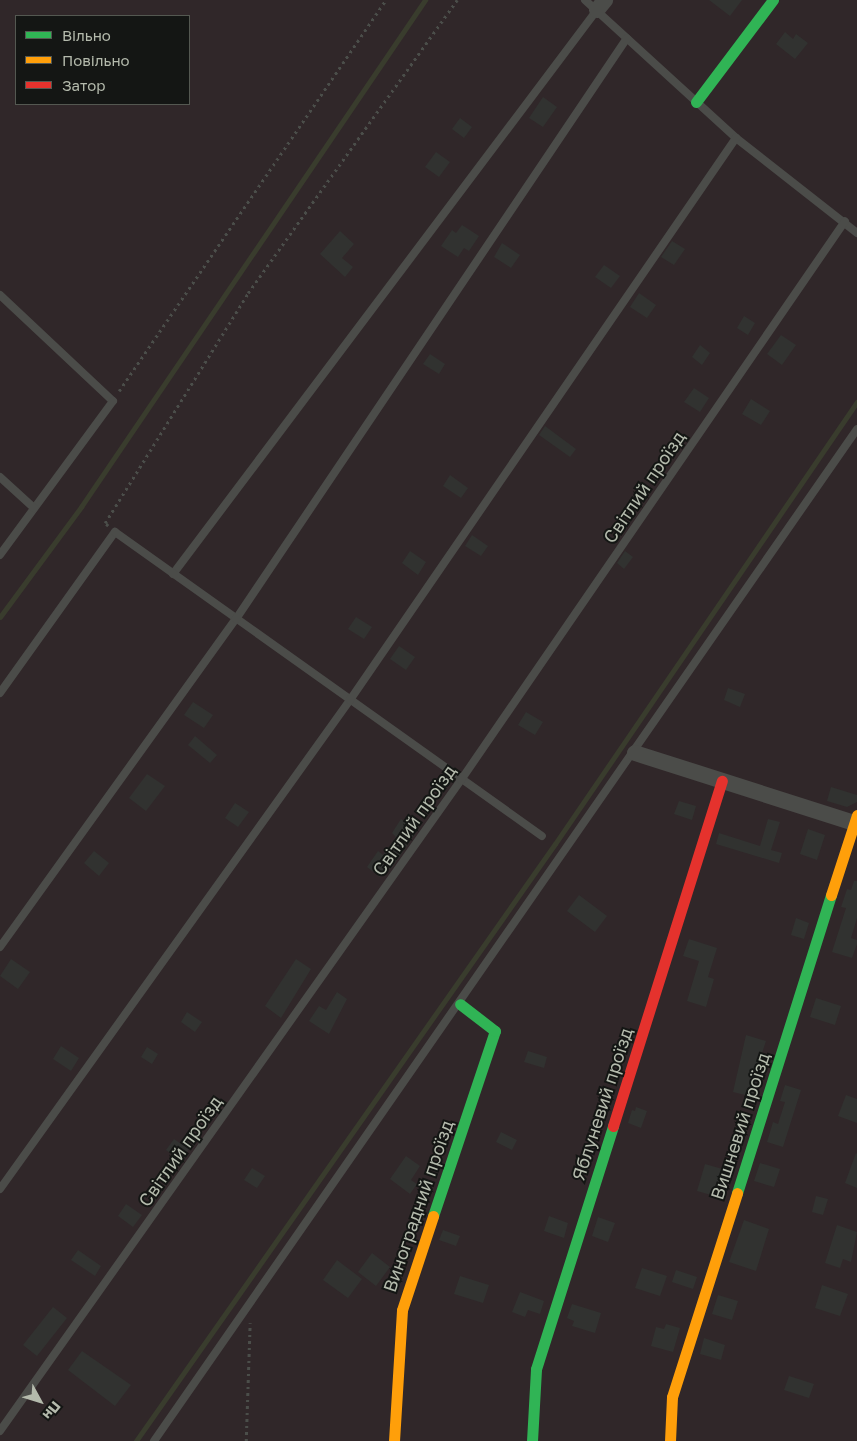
<!DOCTYPE html>
<html>
<head>
<meta charset="utf-8">
<style>
  body { margin:0 }
  #map { position:relative; width:857px; height:1441px; overflow:hidden; background:#1a1a1a; font-family:"Golos Text",sans-serif }
  div>[style] { position:absolute }
  [style*='--x'] { left:calc(var(--x)*1px); top:calc(var(--y)*1px); width:calc(var(--w)*1px); rotate:calc(var(--a)*1deg) }
  .green>* { inset:0; background:#302729 }
  .stream>* { height:4.5px; margin:-2.25px; padding:0 2.25px; transform-origin:2.25px; border-radius:2.25px; background:#393c2d }
  .building>* { inset:0; background:#313230 }
  .path>* { height:2.5px; margin-top:-1.25px; transform-origin:0; background:repeating-linear-gradient(90deg,#4b4e4a 0 2.5px,transparent 0 6.5px) }
  .lane>* { height:8px; margin:-4px; padding:0 4px; transform-origin:4px; border-radius:4px; background:#4b4c49 }
  .street>* { height:16px; margin:-8px; padding:0 8px; transform-origin:8px; border-radius:8px; background:#4b4c49 }
  .fast>* { height:11px; margin:-5.5px; padding:0 5.5px; transform-origin:5.5px; border-radius:5.5px; background:#30b455 }
  .slow>* { height:11px; margin:-5.5px; padding:0 5.5px; transform-origin:5.5px; border-radius:5.5px; background:#ff9f0a }
  .jam>* { height:11px; margin:-5.5px; padding:0 5.5px; transform-origin:5.5px; border-radius:5.5px; background:#e5322d }
  span { translate:-50% -50%; white-space:nowrap; text-align:center; line-height:1.15; -webkit-text-stroke:4px #141614; paint-order:stroke }
  .street-label { font-size:18px; color:#b4baac }
  .legend { position:absolute; left:15px; top:15px; width:175px; height:90px; box-sizing:border-box; background:#141614; border:1px solid #545851; margin:0; padding:6px 9px; list-style:none; font-size:15px; color:#b4baac }
  .legend li { display:flex; align-items:center; gap:10px; height:25px }
  .legend b { width:25px; border:1px solid #545851 }
  .north { position:absolute; left:15px; top:1376px; width:50px; height:50px; -webkit-text-stroke:4px #141614; paint-order:stroke; rotate:129deg; font-size:14px; font-weight:700; line-height:20px; text-align:center; color:#b4baac }
  .north::after { content:''; display:block; margin:auto; width:18px; height:22px; background:#b4baac; clip-path:polygon(50% 0,100% 100%,50% 72%,0 100%) }
</style>
</head>
<body>
<div id="map">
  <div class="green">
    <i style="clip-path:polygon(evenodd,0 0,857px 0,857px 1441px,0 1441px,0 0,16px 16px,189px 16px,189px 104px,16px 104px,16px 16px)"></i>
  </div>
  <div class="stream">
    <i style="--x:0;--y:617;--w:137;--a:-53.6"></i>
    <i style="--x:81;--y:507;--w:613;--a:-55.84"></i>
    <i style="--x:136;--y:1441;--w:729;--a:-54.94"></i>
    <i style="--x:555;--y:844;--w:535;--a:-55.66"></i>
  </div>
  <div class="building">
    <i style="clip-path:polygon(709px 0,742px 0,730px 16px)"></i>
    <i style="clip-path:polygon(785px 32px,793px 39px,796px 34px,808px 43px,795px 59px,776px 44px)"></i>
    <i style="clip-path:polygon(543px 97px,557px 107px,543px 127px,529px 118px)"></i>
    <i style="clip-path:polygon(460px 118px,472px 127px,464px 138px,452px 129px)"></i>
    <i style="clip-path:polygon(436px 152px,450px 162px,439px 177px,425px 167px)"></i>
    <i style="clip-path:polygon(462px 225px,479px 236px,469px 251px,464px 248px,458px 257px,441px 246px,452px 230px,456px 233px)"></i>
    <i style="clip-path:polygon(340px 231px,354px 244px,342px 258px,353px 267px,345px 277px,320px 254px)"></i>
    <i style="clip-path:polygon(672px 241px,685px 249px,674px 265px,661px 257px)"></i>
    <i style="clip-path:polygon(502px 243px,520px 255px,511px 268px,494px 257px)"></i>
    <i style="clip-path:polygon(604px 265px,620px 276px,611px 288px,595px 277px)"></i>
    <i style="clip-path:polygon(639px 293px,656px 305px,647px 318px,630px 307px)"></i>
    <i style="clip-path:polygon(744px 316px,755px 323px,748px 335px,737px 328px)"></i>
    <i style="clip-path:polygon(781px 335px,796px 345px,782px 365px,767px 354px)"></i>
    <i style="clip-path:polygon(700px 345px,710px 353px,702px 365px,692px 357px)"></i>
    <i style="clip-path:polygon(430px 354px,445px 364px,439px 374px,423px 364px)"></i>
    <i style="clip-path:polygon(694px 388px,709px 398px,700px 412px,684px 402px)"></i>
    <i style="clip-path:polygon(751px 399px,770px 411px,761px 425px,742px 414px)"></i>
    <i style="clip-path:polygon(545px 426px,576px 449px,570px 457px,539px 435px)"></i>
    <i style="clip-path:polygon(450px 475px,468px 488px,461px 498px,443px 486px)"></i>
    <i style="clip-path:polygon(472px 535px,488px 546px,481px 556px,465px 546px)"></i>
    <i style="clip-path:polygon(410px 551px,426px 562px,418px 575px,402px 563px)"></i>
    <i style="clip-path:polygon(625px 551px,633px 557px,624px 569px,617px 563px)"></i>
    <i style="clip-path:polygon(356px 617px,372px 627px,364px 639px,348px 629px)"></i>
    <i style="clip-path:polygon(399px 646px,415px 657px,406px 670px,390px 659px)"></i>
    <i style="clip-path:polygon(728px 688px,745px 694px,740px 707px,724px 700px)"></i>
    <i style="clip-path:polygon(193px 702px,213px 715px,204px 728px,184px 715px)"></i>
    <i style="clip-path:polygon(526px 712px,543px 722px,535px 735px,518px 725px)"></i>
    <i style="clip-path:polygon(195px 736px,217px 755px,210px 763px,188px 745px)"></i>
    <i style="clip-path:polygon(147px 774px,165px 786px,146px 811px,129px 798px)"></i>
    <i style="clip-path:polygon(831px 787px,857px 795px,857px 802px,847px 807px,827px 801px)"></i>
    <i style="clip-path:polygon(679px 801px,696px 806px,692px 820px,674px 814px)"></i>
    <i style="clip-path:polygon(235px 803px,249px 812px,238px 827px,225px 818px)"></i>
    <i style="clip-path:polygon(401px 819px,417px 831px,391px 869px,387px 867px,380px 877px,367px 867px,378px 851px,383px 855px,396px 837px,392px 833px)"></i>
    <i style="clip-path:polygon(768px 819px,780px 822px,771px 850px,782px 853px,779px 863px,716px 844px,719px 833px,760px 846px)"></i>
    <i style="clip-path:polygon(808px 829px,825px 835px,817px 860px,800px 854px)"></i>
    <i style="clip-path:polygon(94px 851px,109px 863px,99px 876px,84px 863px)"></i>
    <i style="clip-path:polygon(854px 881px,857px 881px,857px 918px,851px 938px,857px 940px,857px 944px,852px 958px,832px 952px,846px 908px,841px 907px,847px 889px,851px 890px)"></i>
    <i style="clip-path:polygon(579px 895px,607px 916px,595px 932px,567px 911px)"></i>
    <i style="clip-path:polygon(796px 918px,809px 923px,804px 939px,791px 935px)"></i>
    <i style="clip-path:polygon(689px 939px,717px 948px,708px 977px,714px 979px,706px 1007px,687px 1001px,699px 961px,683px 956px)"></i>
    <i style="clip-path:polygon(11px 959px,30px 972px,18px 989px,0 976px)"></i>
    <i style="clip-path:polygon(296px 959px,311px 969px,281px 1018px,265px 1006px)"></i>
    <i style="clip-path:polygon(337px 992px,347px 999px,329px 1034px,309px 1021px,319px 1006px,326px 1010px)"></i>
    <i style="clip-path:polygon(816px 998px,841px 1006px,835px 1025px,810px 1017px)"></i>
    <i style="clip-path:polygon(187px 1012px,202px 1022px,195px 1032px,181px 1022px)"></i>
    <i style="clip-path:polygon(746px 1035px,766px 1041px,753px 1081px,757px 1082px,753px 1097px,733px 1092px)"></i>
    <i style="clip-path:polygon(61px 1046px,79px 1058px,71px 1071px,53px 1059px)"></i>
    <i style="clip-path:polygon(147px 1047px,158px 1054px,152px 1064px,141px 1057px)"></i>
    <i style="clip-path:polygon(528px 1051px,547px 1057px,544px 1068px,524px 1062px)"></i>
    <i style="clip-path:polygon(785px 1085px,801px 1090px,783px 1147px,767px 1142px,773px 1122px,778px 1124px,785px 1102px,780px 1101px)"></i>
    <i style="clip-path:polygon(846px 1095px,857px 1099px,857px 1123px,838px 1116px)"></i>
    <i style="clip-path:polygon(636px 1107px,647px 1111px,641px 1128px,628px 1123px,632px 1110px,635px 1111px)"></i>
    <i style="clip-path:polygon(501px 1132px,517px 1140px,512px 1150px,496px 1142px)"></i>
    <i style="clip-path:polygon(174px 1139px,189px 1149px,181px 1161px,166px 1150px)"></i>
    <i style="clip-path:polygon(856px 1153px,857px 1154px,857px 1188px,845px 1183px)"></i>
    <i style="clip-path:polygon(406px 1156px,420px 1166px,411px 1180px,417px 1184px,410px 1194px,390px 1179px)"></i>
    <i style="clip-path:polygon(760px 1163px,780px 1169px,774px 1187px,754px 1181px)"></i>
    <i style="clip-path:polygon(705px 1164px,726px 1170px,718px 1197px,697px 1191px)"></i>
    <i style="clip-path:polygon(252px 1168px,265px 1176px,257px 1188px,244px 1180px)"></i>
    <i style="clip-path:polygon(816px 1196px,828px 1199px,823px 1215px,812px 1212px)"></i>
    <i style="clip-path:polygon(126px 1204px,142px 1215px,133px 1227px,118px 1216px)"></i>
    <i style="clip-path:polygon(549px 1216px,568px 1223px,564px 1238px,544px 1231px)"></i>
    <i style="clip-path:polygon(598px 1217px,615px 1223px,608px 1242px,592px 1236px)"></i>
    <i style="clip-path:polygon(744px 1220px,769px 1229px,756px 1271px,729px 1262px)"></i>
    <i style="clip-path:polygon(837px 1225px,857px 1232px,851px 1262px,843px 1259px,840px 1268px,825px 1263px)"></i>
    <i style="clip-path:polygon(443px 1230px,460px 1236px,456px 1246px,439px 1240px)"></i>
    <i style="clip-path:polygon(78px 1250px,101px 1266px,95px 1276px,71px 1260px)"></i>
    <i style="clip-path:polygon(372px 1253px,390px 1267px,376px 1286px,358px 1272px)"></i>
    <i style="clip-path:polygon(337px 1260px,362px 1279px,348px 1298px,323px 1280px)"></i>
    <i style="clip-path:polygon(642px 1268px,667px 1276px,660px 1296px,635px 1288px)"></i>
    <i style="clip-path:polygon(676px 1270px,697px 1277px,693px 1289px,672px 1282px)"></i>
    <i style="clip-path:polygon(460px 1276px,489px 1285px,483px 1303px,454px 1294px)"></i>
    <i style="clip-path:polygon(822px 1285px,848px 1294px,840px 1316px,815px 1308px)"></i>
    <i style="clip-path:polygon(520px 1292px,544px 1301px,540px 1314px,528px 1310px,525px 1317px,512px 1312px)"></i>
    <i style="clip-path:polygon(718px 1295px,738px 1301px,732px 1320px,712px 1314px)"></i>
    <i style="clip-path:polygon(572px 1304px,601px 1313px,595px 1333px,572px 1326px,574px 1321px,567px 1318px)"></i>
    <i style="clip-path:polygon(53px 1307px,67px 1318px,37px 1356px,23px 1345px)"></i>
    <i style="clip-path:polygon(666px 1324px,680px 1328px,673px 1352px,651px 1346px,656px 1327px,664px 1329px)"></i>
    <i style="clip-path:polygon(704px 1338px,725px 1345px,721px 1360px,700px 1354px)"></i>
    <i style="clip-path:polygon(82px 1351px,131px 1385px,115px 1406px,68px 1370px)"></i>
    <i style="clip-path:polygon(789px 1376px,814px 1384px,809px 1398px,784px 1390px)"></i>
  </div>
  <div class="path">
    <i style="--x:119;--y:391;--w:473;--a:-55.7"></i>
    <i style="--x:108;--y:526;--w:4;--a:-135"></i>
    <i style="--x:105;--y:523;--w:271;--a:-58.1"></i>
    <i style="--x:248;--y:293;--w:360;--a:-54.5"></i>
    <i style="--x:246;--y:1441;--w:118;--a:-88.1"></i>
  </div>
  <div class="lane">
    <i style="--x:585;--y:0;--w:205;--a:42.4"></i>
    <i style="--x:736;--y:138;--w:154;--a:38.1"></i>
    <i style="--x:0;--y:295;--w:155;--a:43.2"></i>
    <i style="--x:113;--y:401;--w:191;--a:126.3"></i>
    <i style="--x:0;--y:477;--w:46;--a:42.4"></i>
    <i style="--x:173;--y:574;--w:706;--a:-53.07"></i>
    <i style="--x:0;--y:693;--w:198;--a:-54.5"></i>
    <i style="--x:115;--y:532;--w:524;--a:35.45"></i>
    <i style="--x:0;--y:947;--w:404;--a:-54.3"></i>
    <i style="--x:236;--y:619;--w:700;--a:-56.06"></i>
    <i style="--x:0;--y:1189;--w:601;--a:-54.41"></i>
    <i style="--x:350;--y:700;--w:682;--a:-55.52"></i>
    <i style="--x:0;--y:1431;--w:798;--a:-54.7"></i>
    <i style="--x:461;--y:780;--w:678;--a:-55.51"></i>
    <i style="--x:154;--y:1441;--w:1232;--a:-55.21"></i>
  </div>
  <div class="street">
    <i style="--x:597;--y:10;--w:13;--a:-51"></i>
    <i style="--x:635;--y:753;--w:233;--a:17.7"></i>
  </div>
  <div class="fast">
    <i style="--x:696;--y:102;--w:128;--a:-53"></i>
    <i style="--x:737;--y:1193;--w:312;--a:-72.5"></i>
    <i style="--x:433;--y:1216;--w:195;--a:-71.5"></i>
    <i style="--x:495;--y:1031;--w:44;--a:-142.4"></i>
    <i style="--x:532;--y:1441;--w:72;--a:-86.8"></i>
    <i style="--x:536;--y:1369;--w:255;--a:-72.4"></i>
  </div>
  <div class="slow">
    <i style="--x:831;--y:895;--w:84;--a:-72"></i>
    <i style="--x:394;--y:1441;--w:131;--a:-86.5"></i>
    <i style="--x:402;--y:1310;--w:99;--a:-71.7"></i>
    <i style="--x:670;--y:1441;--w:44;--a:-87.4"></i>
    <i style="--x:672;--y:1397;--w:214;--a:-72.3"></i>
  </div>
  <div class="jam">
    <i style="--x:613;--y:1126;--w:362;--a:-72.5"></i>
  </div>
  <div class="street-label">
    <span style="left:644px;top:487px;rotate:-56deg">Світлий проїзд</span>
    <span style="left:414px;top:820px;rotate:-55deg">Світлий проїзд</span>
    <span style="left:602px;top:1104px;rotate:-72deg">Яблуневий проїзд</span>
    <span style="left:740px;top:1126px;rotate:-72deg">Вишневий проїзд</span>
    <span style="left:180px;top:1151px;rotate:-55deg">Світлий проїзд</span>
    <span style="left:418px;top:1206px;rotate:-71deg">Виноградний проїзд</span>
  </div>
  <ul class="legend">
  <li><b style="height:6px;background:#30b455"></b>Вільно</li>
  <li><b style="height:6px;background:#ff9f0a"></b>Повільно</li>
  <li><b style="height:6px;background:#e5322d"></b>Затор</li>
  </ul>
  <div class="north">Пн</div>
</div>
</body>
</html>
